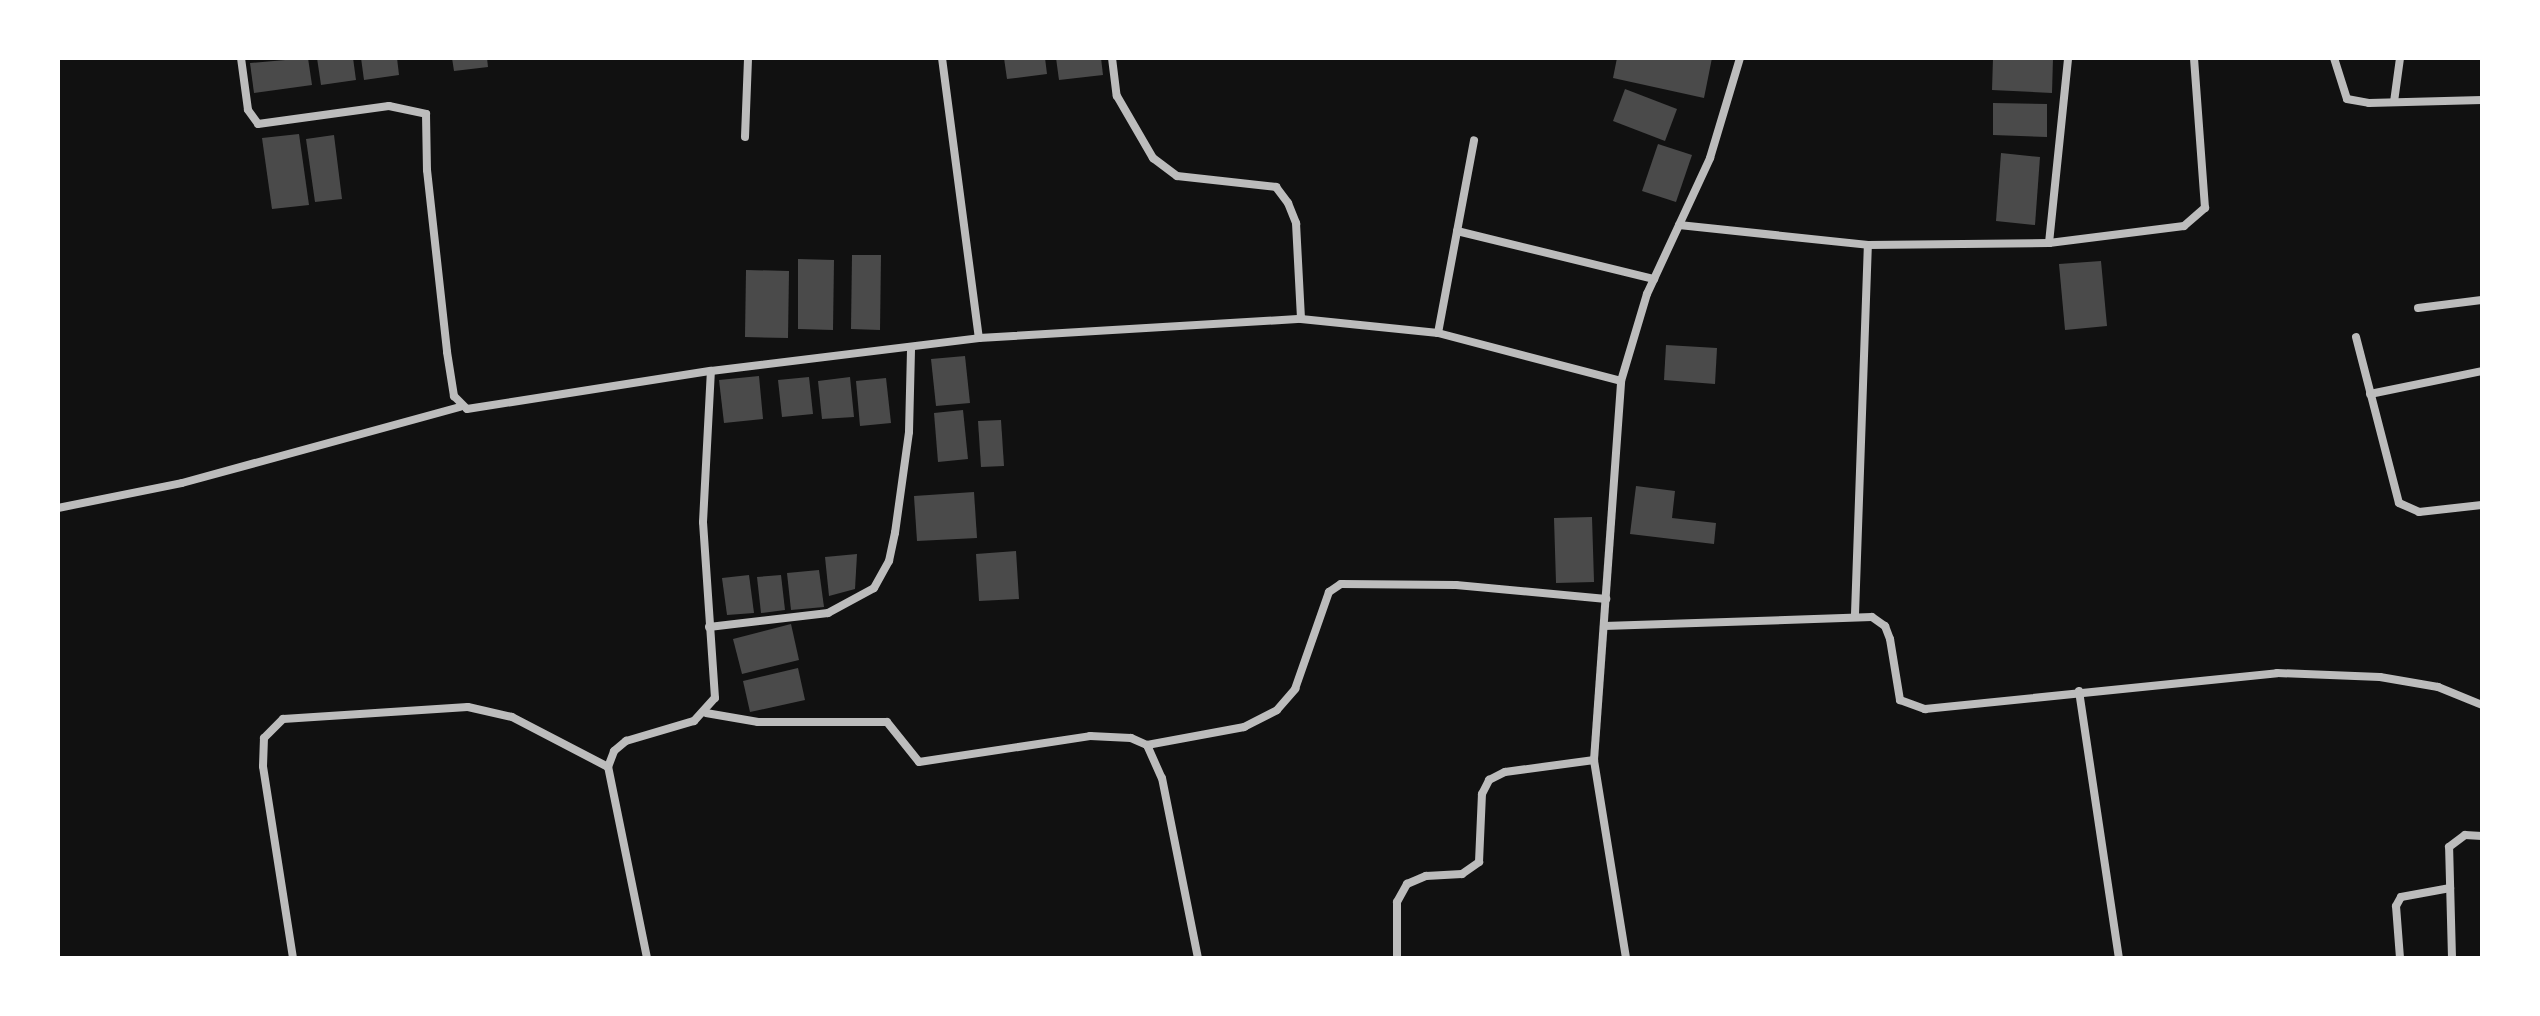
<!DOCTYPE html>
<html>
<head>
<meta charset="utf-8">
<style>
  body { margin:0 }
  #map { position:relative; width:2540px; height:1016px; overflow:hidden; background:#111; font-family:"Varela Round",sans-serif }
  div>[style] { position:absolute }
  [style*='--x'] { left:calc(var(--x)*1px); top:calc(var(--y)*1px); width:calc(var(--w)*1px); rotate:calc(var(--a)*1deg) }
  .building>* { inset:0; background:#4a4a4a }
  .minor>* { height:8px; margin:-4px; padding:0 4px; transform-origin:4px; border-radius:4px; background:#bcbcbc }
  span { translate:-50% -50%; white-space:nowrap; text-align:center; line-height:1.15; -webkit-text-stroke:6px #fff; paint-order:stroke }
  .frame { position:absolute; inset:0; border:60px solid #fff; pointer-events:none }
</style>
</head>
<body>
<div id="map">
  <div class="building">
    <i style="clip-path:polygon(308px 58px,312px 85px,254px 93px,250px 63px)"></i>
    <i style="clip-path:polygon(317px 58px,353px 58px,356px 80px,321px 85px)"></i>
    <i style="clip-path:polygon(361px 58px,397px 58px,399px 75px,364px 80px)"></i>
    <i style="clip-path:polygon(452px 58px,487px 58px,488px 67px,454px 71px)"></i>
    <i style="clip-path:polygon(1004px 58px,1045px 58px,1047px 74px,1007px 79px)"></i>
    <i style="clip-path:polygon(1056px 58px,1101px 58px,1103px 75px,1059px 80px)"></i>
    <i style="clip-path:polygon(1617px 58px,1712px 58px,1704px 98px,1613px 78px)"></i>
    <i style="clip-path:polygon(1993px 58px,2053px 58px,2052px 93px,1992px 90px)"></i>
    <i style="clip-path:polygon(1625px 89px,1677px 109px,1665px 141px,1613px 121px)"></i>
    <i style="clip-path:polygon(1993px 103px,2047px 104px,2047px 137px,1993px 135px)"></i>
    <i style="clip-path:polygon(299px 134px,309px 205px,272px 209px,262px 138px)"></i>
    <i style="clip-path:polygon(334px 135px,342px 199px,315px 202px,306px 139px)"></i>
    <i style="clip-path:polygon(1658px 144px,1692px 155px,1676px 202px,1642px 191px)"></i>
    <i style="clip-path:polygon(2001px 153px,2040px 157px,2035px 225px,1996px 221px)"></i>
    <i style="clip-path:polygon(852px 255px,881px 255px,880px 330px,851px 329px)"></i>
    <i style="clip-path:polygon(798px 259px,834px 260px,833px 330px,798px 329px)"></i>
    <i style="clip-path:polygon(2101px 261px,2107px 326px,2065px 330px,2059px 264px)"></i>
    <i style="clip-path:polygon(746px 270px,789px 271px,788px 338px,745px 337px)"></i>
    <i style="clip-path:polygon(1666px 345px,1717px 348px,1715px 384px,1664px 380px)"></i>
    <i style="clip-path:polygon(965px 356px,970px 403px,936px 406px,931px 359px)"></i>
    <i style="clip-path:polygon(759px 376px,763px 419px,724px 423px,719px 380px)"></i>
    <i style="clip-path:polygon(809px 377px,813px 414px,782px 417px,778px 380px)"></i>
    <i style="clip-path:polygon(850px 377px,854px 417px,822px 419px,818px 381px)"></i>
    <i style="clip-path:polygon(886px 378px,891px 423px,860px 426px,856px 381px)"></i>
    <i style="clip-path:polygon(963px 410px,968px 459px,938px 462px,934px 413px)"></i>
    <i style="clip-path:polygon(1001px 420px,1004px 466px,981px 467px,978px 421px)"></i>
    <i style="clip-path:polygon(1636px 486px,1675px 491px,1672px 518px,1716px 523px,1714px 544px,1630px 534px)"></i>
    <i style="clip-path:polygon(974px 492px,977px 538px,917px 541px,914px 496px)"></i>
    <i style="clip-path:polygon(1592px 517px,1594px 582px,1556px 583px,1554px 518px)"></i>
    <i style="clip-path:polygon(1016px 551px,1019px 599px,979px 601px,976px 554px)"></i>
    <i style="clip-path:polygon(857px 554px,855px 589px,829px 596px,825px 557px)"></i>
    <i style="clip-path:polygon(819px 570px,824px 607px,791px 610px,787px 573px)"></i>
    <i style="clip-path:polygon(749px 575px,754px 613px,727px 615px,722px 578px)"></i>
    <i style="clip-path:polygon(781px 575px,785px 610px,761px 613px,757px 577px)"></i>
    <i style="clip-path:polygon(791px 624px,799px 660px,742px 674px,733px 639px)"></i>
    <i style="clip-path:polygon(798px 668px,805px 700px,750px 712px,743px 681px)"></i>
  </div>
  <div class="minor">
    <i style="--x:241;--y:58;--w:52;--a:82.3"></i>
    <i style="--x:248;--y:110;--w:17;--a:54"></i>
    <i style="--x:258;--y:124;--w:132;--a:-7.8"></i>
    <i style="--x:389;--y:106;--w:38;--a:12"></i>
    <i style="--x:426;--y:114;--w:56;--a:89"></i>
    <i style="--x:427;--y:170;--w:183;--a:83.7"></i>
    <i style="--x:447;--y:352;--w:45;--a:81"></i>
    <i style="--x:454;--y:396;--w:18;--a:45"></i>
    <i style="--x:467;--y:409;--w:247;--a:-8.9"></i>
    <i style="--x:711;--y:371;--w:270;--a:-7"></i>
    <i style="--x:979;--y:338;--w:323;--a:-3.4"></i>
    <i style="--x:1301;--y:319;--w:138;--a:5.8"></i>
    <i style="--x:1438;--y:333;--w:189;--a:14.7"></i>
    <i style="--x:942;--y:58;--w:282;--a:82.5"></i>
    <i style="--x:1112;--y:58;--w:38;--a:83"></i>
    <i style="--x:1117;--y:96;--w:72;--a:59.9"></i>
    <i style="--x:1153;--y:158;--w:30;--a:37"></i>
    <i style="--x:1177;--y:176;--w:100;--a:6.3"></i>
    <i style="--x:1276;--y:187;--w:20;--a:53"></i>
    <i style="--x:1288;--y:203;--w:22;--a:68"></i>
    <i style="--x:1296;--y:223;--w:96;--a:87"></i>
    <i style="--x:2334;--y:58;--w:43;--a:72.4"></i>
    <i style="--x:2347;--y:99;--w:22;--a:10"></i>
    <i style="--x:2369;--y:103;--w:113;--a:-1.5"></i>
    <i style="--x:2394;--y:102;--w:44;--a:-82.2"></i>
    <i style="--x:745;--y:137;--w:79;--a:-87.8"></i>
    <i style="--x:1679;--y:225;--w:190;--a:6"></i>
    <i style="--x:1868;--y:245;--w:181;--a:-0.6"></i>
    <i style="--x:2049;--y:243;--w:136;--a:-7.2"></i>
    <i style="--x:2184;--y:226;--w:28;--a:-41"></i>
    <i style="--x:2205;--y:208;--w:150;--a:-94.2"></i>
    <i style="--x:1457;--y:231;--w:203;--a:13.7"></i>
    <i style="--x:2049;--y:243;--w:186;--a:-84.1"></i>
    <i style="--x:2418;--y:308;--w:64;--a:-7.1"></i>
    <i style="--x:1438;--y:333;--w:196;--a:-79.4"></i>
    <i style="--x:2356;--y:337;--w:171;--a:75.5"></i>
    <i style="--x:2399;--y:503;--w:22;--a:24"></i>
    <i style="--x:2419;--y:512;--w:63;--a:-6.3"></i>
    <i style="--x:2370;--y:394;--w:114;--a:-11.6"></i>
    <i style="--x:58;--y:508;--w:126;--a:-11.4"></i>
    <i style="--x:182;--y:483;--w:288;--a:-15.3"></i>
    <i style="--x:1855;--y:614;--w:369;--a:-88"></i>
    <i style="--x:1604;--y:626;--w:268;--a:-1.9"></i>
    <i style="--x:1872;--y:617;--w:16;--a:35"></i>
    <i style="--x:1885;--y:626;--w:14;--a:69"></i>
    <i style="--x:1890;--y:639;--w:62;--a:80.7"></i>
    <i style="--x:1900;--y:700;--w:27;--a:20"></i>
    <i style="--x:1925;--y:709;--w:354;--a:-5.8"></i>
    <i style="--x:2277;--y:673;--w:103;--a:2.2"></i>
    <i style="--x:2380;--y:677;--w:59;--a:9.8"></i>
    <i style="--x:2438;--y:687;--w:48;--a:22.2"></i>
    <i style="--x:709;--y:627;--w:120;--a:-6.7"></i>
    <i style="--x:828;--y:613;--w:52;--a:-28.5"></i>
    <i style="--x:874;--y:588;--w:31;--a:-61"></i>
    <i style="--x:889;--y:561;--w:29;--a:-78"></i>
    <i style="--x:895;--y:533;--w:102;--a:-82.1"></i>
    <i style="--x:909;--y:432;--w:82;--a:-88.6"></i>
    <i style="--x:2079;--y:691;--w:270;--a:81.5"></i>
    <i style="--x:706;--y:713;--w:53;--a:9.8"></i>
    <i style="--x:758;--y:722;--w:129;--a:0"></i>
    <i style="--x:887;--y:722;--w:51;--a:51.3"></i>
    <i style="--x:919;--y:762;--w:173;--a:-8.6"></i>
    <i style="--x:1090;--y:736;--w:41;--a:2.8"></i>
    <i style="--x:1131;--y:738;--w:17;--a:24"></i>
    <i style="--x:1147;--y:745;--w:36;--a:66"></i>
    <i style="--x:1162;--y:778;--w:184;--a:78.7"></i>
    <i style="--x:1147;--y:745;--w:99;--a:-10.5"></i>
    <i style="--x:1244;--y:727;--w:37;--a:-27"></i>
    <i style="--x:1277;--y:710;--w:28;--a:-49"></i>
    <i style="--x:1295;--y:689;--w:103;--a:-70.7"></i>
    <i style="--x:1329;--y:592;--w:14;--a:-34"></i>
    <i style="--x:1341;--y:584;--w:115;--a:0.5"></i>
    <i style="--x:1456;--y:585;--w:151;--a:5.3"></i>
    <i style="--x:293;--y:958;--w:194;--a:-98.9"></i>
    <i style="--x:263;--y:766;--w:28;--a:-88"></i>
    <i style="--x:264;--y:738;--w:27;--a:-45"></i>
    <i style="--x:283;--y:719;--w:185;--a:-3.7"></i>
    <i style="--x:468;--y:707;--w:45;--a:12.8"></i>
    <i style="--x:512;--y:717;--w:108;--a:27.5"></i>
    <i style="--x:647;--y:958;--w:195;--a:-101.5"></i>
    <i style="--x:608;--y:767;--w:17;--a:-69"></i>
    <i style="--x:614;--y:751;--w:16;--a:-40"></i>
    <i style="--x:626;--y:741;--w:71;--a:-16.4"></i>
    <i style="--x:694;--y:721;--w:31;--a:-48"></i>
    <i style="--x:715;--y:698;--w:176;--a:-93.9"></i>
    <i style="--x:703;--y:522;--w:151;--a:-87"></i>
    <i style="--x:1397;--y:958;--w:56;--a:-90"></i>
    <i style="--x:1397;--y:902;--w:21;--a:-61"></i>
    <i style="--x:1407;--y:884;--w:21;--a:-23"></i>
    <i style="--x:1426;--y:876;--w:36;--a:-3"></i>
    <i style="--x:1462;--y:874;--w:21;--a:-35"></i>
    <i style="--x:1479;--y:862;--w:68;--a:-87.5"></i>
    <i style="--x:1482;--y:794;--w:16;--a:-63"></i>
    <i style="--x:1489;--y:780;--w:18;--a:-27"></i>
    <i style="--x:1505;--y:772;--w:90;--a:-7.7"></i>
    <i style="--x:1626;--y:958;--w:201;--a:-99.2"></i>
    <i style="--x:1594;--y:760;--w:380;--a:-85.9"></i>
    <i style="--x:1621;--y:381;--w:91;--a:-73.4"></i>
    <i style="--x:1647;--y:294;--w:150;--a:-65.1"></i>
    <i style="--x:1710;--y:158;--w:104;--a:-73.3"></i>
    <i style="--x:2400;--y:958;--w:52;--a:-94.4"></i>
    <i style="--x:2396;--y:906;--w:10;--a:-61"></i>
    <i style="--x:2401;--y:897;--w:50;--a:-10.4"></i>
    <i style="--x:2452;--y:958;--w:111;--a:-91.5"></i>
    <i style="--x:2449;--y:847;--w:20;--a:-37"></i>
    <i style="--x:2465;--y:835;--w:17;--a:3"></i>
  </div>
  <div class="frame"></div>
</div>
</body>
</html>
